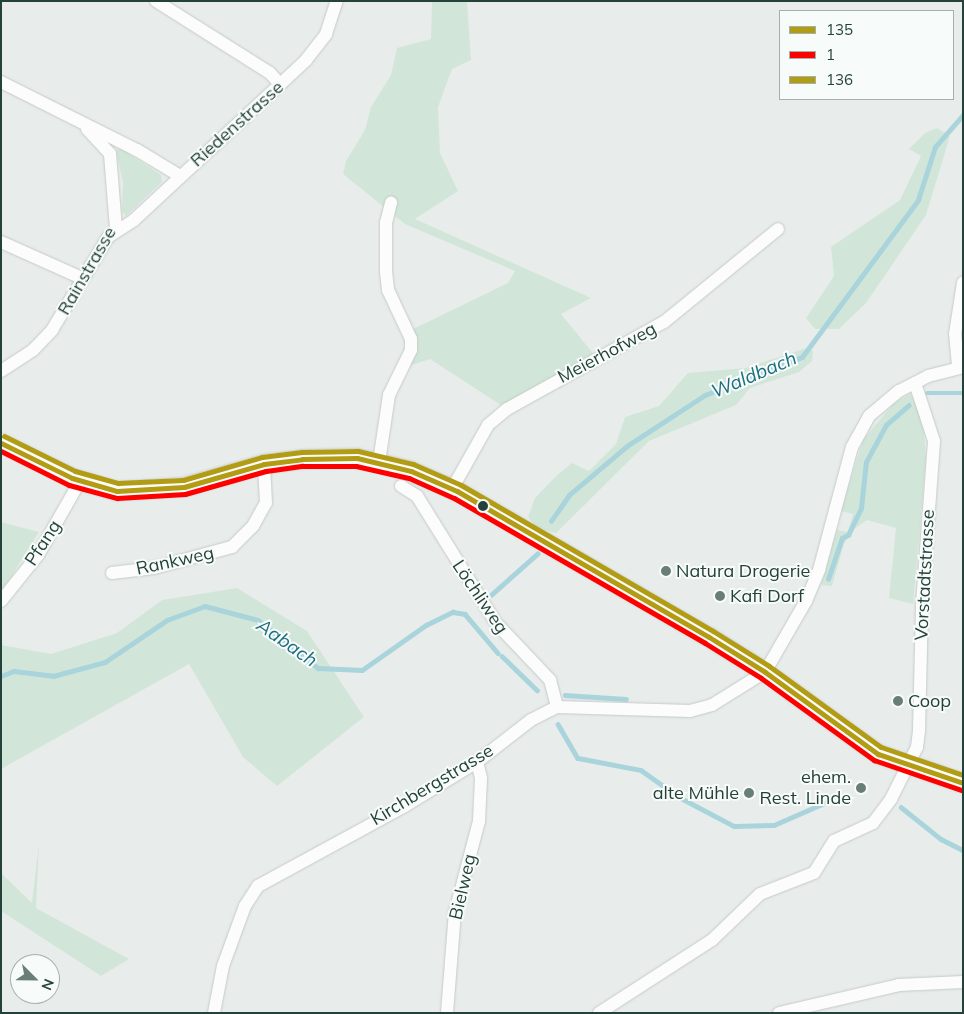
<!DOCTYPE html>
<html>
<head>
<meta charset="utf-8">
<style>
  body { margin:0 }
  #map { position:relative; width:964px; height:1014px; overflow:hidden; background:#e8edeb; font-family:Mulish,sans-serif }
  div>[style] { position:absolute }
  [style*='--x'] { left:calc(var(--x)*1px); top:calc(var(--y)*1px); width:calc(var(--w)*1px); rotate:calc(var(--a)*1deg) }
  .green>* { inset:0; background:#d1e6d8 }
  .stream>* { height:4.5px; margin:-2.25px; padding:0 2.25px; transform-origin:2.25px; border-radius:2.25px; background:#a9d4db }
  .roads { filter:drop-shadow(0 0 1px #c5cac8) drop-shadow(0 0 1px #c5cac8) }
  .street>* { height:12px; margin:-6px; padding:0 6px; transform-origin:6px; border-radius:6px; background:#fcfcfc }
  .secondary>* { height:18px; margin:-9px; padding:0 9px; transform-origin:9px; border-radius:9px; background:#fcfcfc }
  .bus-1>* { height:5px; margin:-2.5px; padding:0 2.5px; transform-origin:2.5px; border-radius:2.5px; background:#b29c14 }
  .bus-2>* { height:5px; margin:-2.5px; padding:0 2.5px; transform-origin:2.5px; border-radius:2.5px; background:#f00 }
  .bus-3>* { height:5px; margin:-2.5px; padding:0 2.5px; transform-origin:2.5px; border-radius:2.5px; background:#b29c14 }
  .dots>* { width:14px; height:14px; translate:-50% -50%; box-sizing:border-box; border:2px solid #f7fbf9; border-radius:50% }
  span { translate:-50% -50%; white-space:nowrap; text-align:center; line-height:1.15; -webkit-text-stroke:4px #f7fbf9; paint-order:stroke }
  .street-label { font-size:18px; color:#24423a }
  .poi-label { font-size:18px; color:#24423a }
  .left { translate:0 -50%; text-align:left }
  .right { translate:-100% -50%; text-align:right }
  .water-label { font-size:19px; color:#1c6f80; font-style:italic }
  .frame { position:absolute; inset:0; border:2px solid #24423a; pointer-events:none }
  .legend { position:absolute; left:779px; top:10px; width:175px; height:90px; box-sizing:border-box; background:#f7fbf9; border:1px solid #a3b1ad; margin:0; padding:6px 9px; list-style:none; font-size:15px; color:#24423a }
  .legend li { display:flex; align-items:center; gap:10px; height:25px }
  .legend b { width:25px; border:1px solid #a3b1ad }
  .north { position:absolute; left:10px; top:954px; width:50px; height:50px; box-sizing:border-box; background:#f7fbf9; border:1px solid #a3b1ad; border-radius:50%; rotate:113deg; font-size:14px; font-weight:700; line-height:20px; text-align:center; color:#24423a }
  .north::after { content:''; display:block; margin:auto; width:18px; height:22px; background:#697e78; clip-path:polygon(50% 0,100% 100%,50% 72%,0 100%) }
</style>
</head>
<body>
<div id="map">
  <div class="green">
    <i style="clip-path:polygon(432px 1px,467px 1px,471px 60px,452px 69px,438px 107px,440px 153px,458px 191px,415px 219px,591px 298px,561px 314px,596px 357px,507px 409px,430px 359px,406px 367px,407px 332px,508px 283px,515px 271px,405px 224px,343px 174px,346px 161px,365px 130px,371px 107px,391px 75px,397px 48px,431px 39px)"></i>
    <i style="clip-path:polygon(937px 128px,950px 136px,926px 215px,866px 303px,839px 329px,815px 329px,806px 318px,834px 276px,831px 247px,900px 200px,921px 156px,909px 149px,925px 133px)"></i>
    <i style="clip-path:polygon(120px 148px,161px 175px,162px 182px,126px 216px,122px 211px,123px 182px,116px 151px)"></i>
    <i style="clip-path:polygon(807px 348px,813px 351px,812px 361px,799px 372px,750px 388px,736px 405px,649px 441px,556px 533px,538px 528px,528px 517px,535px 498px,556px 476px,572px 463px,589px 471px,616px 444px,625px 417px,659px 406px,688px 373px,745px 368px)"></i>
    <i style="clip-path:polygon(910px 394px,919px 406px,923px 422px,926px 459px,913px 604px,889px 598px,896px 528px,867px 520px,854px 529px,844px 544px,832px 586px,821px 585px,837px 530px,848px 532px,853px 514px,841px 511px,863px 440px,894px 403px)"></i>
    <i style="clip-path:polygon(1px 522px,39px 532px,1px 593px)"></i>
    <i style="clip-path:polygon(237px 588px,307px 631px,364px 717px,277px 786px,243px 757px,189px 664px,1px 769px,1px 645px,51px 654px,117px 633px,162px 600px)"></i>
    <i style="clip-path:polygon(39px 843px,36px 908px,129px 959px,101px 976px,1px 911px,1px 873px,32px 903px)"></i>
  </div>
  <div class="stream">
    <i style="--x:927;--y:393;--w:36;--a:0"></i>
    <i style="--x:551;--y:521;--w:32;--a:-55"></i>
    <i style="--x:569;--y:495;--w:76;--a:-40.2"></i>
    <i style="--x:627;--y:446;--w:93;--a:-33.2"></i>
    <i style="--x:705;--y:395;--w:104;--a:-21.4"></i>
    <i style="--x:802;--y:357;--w:195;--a:-53.5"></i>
    <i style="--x:918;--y:200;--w:56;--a:-72.2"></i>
    <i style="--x:935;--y:147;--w:43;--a:-48.8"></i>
    <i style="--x:828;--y:579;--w:43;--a:-71.1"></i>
    <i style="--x:842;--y:538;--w:7;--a:-27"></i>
    <i style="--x:848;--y:535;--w:30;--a:-64"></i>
    <i style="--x:861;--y:508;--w:46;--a:-83.8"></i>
    <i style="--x:866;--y:462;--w:42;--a:-61.6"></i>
    <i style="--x:886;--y:425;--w:30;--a:-41"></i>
    <i style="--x:491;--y:595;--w:62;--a:-41.7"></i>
    <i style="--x:502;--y:656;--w:49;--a:44.2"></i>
    <i style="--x:1;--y:676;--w:14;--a:-21"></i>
    <i style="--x:14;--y:671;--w:39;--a:7"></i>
    <i style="--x:53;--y:676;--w:54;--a:-15.1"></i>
    <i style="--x:105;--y:662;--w:75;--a:-34.1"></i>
    <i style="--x:167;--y:620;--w:40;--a:-20.2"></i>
    <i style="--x:205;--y:606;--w:55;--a:14.8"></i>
    <i style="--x:258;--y:620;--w:77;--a:38.7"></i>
    <i style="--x:318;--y:668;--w:44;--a:2.6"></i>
    <i style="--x:362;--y:670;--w:78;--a:-35.1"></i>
    <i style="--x:426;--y:625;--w:30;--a:-26"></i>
    <i style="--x:453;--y:612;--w:12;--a:9"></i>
    <i style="--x:465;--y:614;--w:51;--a:49.8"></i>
    <i style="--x:565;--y:695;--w:61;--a:3.8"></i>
    <i style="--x:558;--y:724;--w:39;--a:60"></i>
    <i style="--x:578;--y:758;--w:64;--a:10.8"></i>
    <i style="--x:641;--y:770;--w:47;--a:35.4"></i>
    <i style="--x:679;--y:797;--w:62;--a:27.8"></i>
    <i style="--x:734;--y:826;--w:40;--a:-1.4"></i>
    <i style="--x:774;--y:825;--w:60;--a:-23.6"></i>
    <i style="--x:901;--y:807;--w:51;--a:38.7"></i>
    <i style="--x:941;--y:839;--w:25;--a:27"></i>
  </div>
  <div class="roads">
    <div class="street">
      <i style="--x:156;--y:1;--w:135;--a:32.3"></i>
      <i style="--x:270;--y:73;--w:15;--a:48"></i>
      <i style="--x:1;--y:82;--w:152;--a:26.6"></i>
      <i style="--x:137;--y:150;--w:50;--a:31.2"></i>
      <i style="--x:87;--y:129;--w:34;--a:47"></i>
      <i style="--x:110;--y:154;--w:75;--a:85.4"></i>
      <i style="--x:1;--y:242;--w:89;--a:24"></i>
      <i style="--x:958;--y:366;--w:32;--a:-95"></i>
      <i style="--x:955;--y:334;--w:52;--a:-81.1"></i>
      <i style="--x:1;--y:371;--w:38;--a:-33"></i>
      <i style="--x:33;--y:350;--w:28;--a:-46"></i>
      <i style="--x:52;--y:330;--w:109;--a:-58.9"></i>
      <i style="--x:108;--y:237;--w:31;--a:-33"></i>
      <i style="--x:134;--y:220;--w:235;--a:-42.9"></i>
      <i style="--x:306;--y:60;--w:33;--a:-52"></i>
      <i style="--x:326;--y:34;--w:35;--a:-72"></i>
      <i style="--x:379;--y:462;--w:68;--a:-81.5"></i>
      <i style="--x:389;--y:395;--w:50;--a:-63.9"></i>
      <i style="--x:411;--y:350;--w:11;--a:-90"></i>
      <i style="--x:411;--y:339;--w:54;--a:-115.1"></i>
      <i style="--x:388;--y:290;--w:18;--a:-96"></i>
      <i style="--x:386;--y:272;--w:49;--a:-90"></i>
      <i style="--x:386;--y:223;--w:21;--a:-76"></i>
      <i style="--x:401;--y:486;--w:19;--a:32"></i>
      <i style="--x:417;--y:496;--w:150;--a:58.1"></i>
      <i style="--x:496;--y:623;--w:79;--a:46.5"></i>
      <i style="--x:550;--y:680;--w:28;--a:75"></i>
      <i style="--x:452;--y:489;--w:73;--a:-60.6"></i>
      <i style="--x:488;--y:425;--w:25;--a:-40"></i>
      <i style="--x:507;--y:409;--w:179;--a:-29"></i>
      <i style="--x:664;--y:322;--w:147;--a:-39.2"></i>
      <i style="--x:112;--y:573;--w:42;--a:-6.8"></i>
      <i style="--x:154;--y:568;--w:81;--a:-15.1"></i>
      <i style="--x:232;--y:547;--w:30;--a:-45"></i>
      <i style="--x:253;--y:526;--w:26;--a:-61"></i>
      <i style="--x:266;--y:503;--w:39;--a:-93"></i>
      <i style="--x:1;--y:601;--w:59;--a:-51.2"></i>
      <i style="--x:38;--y:555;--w:85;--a:-60.4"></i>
      <i style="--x:214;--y:1013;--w:48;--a:-79.2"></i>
      <i style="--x:223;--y:966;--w:64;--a:-69.9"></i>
      <i style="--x:245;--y:906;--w:24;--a:-57"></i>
      <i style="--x:258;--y:886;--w:167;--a:-28.6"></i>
      <i style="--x:405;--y:806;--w:84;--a:-31.4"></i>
      <i style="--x:477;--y:762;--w:68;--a:-37.9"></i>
      <i style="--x:531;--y:720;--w:29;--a:-27"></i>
      <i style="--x:557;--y:707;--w:133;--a:1.7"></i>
      <i style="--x:690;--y:711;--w:23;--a:-15"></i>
      <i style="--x:712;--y:705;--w:62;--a:-31.9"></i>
      <i style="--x:765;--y:672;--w:82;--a:-60"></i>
      <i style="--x:806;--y:601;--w:34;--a:-67"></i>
      <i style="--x:819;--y:570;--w:127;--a:-75"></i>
      <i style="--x:852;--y:447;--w:35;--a:-61"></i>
      <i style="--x:869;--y:416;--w:39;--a:-40"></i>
      <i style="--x:899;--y:391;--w:33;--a:-27"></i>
      <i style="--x:928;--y:376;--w:36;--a:-14"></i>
      <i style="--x:447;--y:1013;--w:101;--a:-85.5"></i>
      <i style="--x:455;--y:912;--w:94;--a:-75.2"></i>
      <i style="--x:479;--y:821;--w:43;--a:-87.3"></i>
      <i style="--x:481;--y:778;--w:16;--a:-104"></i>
      <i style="--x:599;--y:1013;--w:135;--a:-32.9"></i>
      <i style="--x:712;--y:940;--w:66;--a:-43.8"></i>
      <i style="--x:760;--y:894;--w:58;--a:-21.3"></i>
      <i style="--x:814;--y:873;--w:38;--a:-58"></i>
      <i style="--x:834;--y:841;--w:43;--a:-24.8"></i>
      <i style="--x:873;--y:823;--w:30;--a:-53"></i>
      <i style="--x:891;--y:799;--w:58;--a:-63.4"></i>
      <i style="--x:917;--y:747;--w:17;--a:-83"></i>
      <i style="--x:919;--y:730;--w:125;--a:-88.6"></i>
      <i style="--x:922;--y:605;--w:164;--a:-85.8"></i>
      <i style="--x:934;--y:441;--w:61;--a:-108.1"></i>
      <i style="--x:779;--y:1013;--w:123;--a:-13.1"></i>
      <i style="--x:899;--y:985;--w:64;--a:-2.7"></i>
    </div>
    <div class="secondary">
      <i style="--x:1;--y:443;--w:79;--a:26.2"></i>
      <i style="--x:72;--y:478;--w:47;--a:16.1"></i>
      <i style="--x:117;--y:491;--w:67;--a:-3.4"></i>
      <i style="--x:184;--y:487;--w:83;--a:-16"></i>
      <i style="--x:264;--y:464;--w:38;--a:-7"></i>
      <i style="--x:302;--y:459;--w:55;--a:-1"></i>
      <i style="--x:357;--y:458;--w:56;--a:13.5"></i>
      <i style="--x:411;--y:471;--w:50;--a:23.5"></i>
      <i style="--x:457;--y:491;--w:291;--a:30.1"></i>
      <i style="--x:709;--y:637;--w:66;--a:32"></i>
      <i style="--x:765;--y:672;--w:140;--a:36"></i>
      <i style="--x:878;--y:754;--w:90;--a:18.8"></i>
    </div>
  </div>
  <div class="bus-1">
    <i style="--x:1;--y:443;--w:79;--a:26.2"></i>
    <i style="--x:72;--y:478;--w:47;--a:16.1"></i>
    <i style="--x:117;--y:491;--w:67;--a:-3.4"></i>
    <i style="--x:184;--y:487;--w:83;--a:-16"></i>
    <i style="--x:264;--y:464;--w:38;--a:-7"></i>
    <i style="--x:302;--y:459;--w:55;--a:-1"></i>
    <i style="--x:357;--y:458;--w:56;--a:13.5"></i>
    <i style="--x:411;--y:471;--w:50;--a:23.5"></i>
    <i style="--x:457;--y:491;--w:291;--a:30.1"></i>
    <i style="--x:709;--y:637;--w:66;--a:32"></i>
    <i style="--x:765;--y:672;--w:140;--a:36"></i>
    <i style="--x:878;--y:754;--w:90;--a:18.8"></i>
  </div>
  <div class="bus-2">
    <i style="--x:1;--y:451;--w:76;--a:26.6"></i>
    <i style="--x:69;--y:485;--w:50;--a:15.2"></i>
    <i style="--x:117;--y:498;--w:68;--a:-3.4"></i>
    <i style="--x:185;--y:494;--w:84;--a:-15.9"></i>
    <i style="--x:266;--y:471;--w:37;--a:-8"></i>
    <i style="--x:303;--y:466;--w:53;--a:0"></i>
    <i style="--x:356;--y:466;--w:54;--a:12.8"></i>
    <i style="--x:409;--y:478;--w:49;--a:24"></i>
    <i style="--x:454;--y:498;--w:290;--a:30"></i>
    <i style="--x:705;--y:643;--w:66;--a:32"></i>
    <i style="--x:761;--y:678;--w:140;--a:36"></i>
    <i style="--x:874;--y:760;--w:92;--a:19"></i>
  </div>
  <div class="bus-3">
    <i style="--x:4;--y:436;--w:79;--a:26.2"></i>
    <i style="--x:75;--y:471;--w:45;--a:15.6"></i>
    <i style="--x:118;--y:483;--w:65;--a:-2.6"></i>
    <i style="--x:183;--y:480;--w:82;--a:-16.2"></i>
    <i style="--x:262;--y:457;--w:40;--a:-7.1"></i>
    <i style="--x:302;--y:452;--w:56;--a:-1"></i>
    <i style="--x:358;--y:451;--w:57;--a:13.3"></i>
    <i style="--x:413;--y:464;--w:52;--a:23.6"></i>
    <i style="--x:461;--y:485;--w:291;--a:30.1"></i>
    <i style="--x:713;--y:631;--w:66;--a:32"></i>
    <i style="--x:769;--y:666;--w:138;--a:35.9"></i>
    <i style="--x:881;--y:747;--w:87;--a:18.9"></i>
  </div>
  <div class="dots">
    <i style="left:483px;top:506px;background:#24423a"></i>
    <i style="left:666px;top:571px;background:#697e78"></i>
    <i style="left:720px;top:596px;background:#697e78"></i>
    <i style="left:898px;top:701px;background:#697e78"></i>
    <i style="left:861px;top:788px;background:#697e78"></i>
    <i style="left:749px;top:793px;background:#697e78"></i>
  </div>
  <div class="street-label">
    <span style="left:237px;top:124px;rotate:-42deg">Riedenstrasse</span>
    <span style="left:87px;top:271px;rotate:-60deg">Rainstrasse</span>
    <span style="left:607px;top:353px;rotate:-28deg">Meierhofweg</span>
    <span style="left:43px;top:543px;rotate:-57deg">Pfang</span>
    <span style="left:175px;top:561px;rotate:-12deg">Rankweg</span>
    <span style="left:925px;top:575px;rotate:-87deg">Vorstadtstrasse</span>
    <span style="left:480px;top:597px;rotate:56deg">Löchliweg</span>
    <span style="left:432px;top:785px;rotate:-31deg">Kirchbergstrasse</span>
    <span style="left:463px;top:887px;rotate:-77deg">Bielweg</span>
  </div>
  <div class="poi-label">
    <span class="left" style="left:676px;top:571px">Natura Drogerie</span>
    <span class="left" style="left:730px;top:596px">Kafi Dorf</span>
    <span class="left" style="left:908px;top:701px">Coop</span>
    <span class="right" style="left:851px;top:788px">ehem.<br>Rest. Linde</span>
    <span class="right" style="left:739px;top:793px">alte Mühle</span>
  </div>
  <div class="water-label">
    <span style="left:754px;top:375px;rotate:-23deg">Waldbach</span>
    <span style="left:287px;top:643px;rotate:35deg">Aabach</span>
  </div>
  <div class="frame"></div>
  <ul class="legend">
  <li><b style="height:6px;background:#b29c14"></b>135</li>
  <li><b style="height:6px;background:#f00"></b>1</li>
  <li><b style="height:6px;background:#b29c14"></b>136</li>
  </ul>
  <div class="north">N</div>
</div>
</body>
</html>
